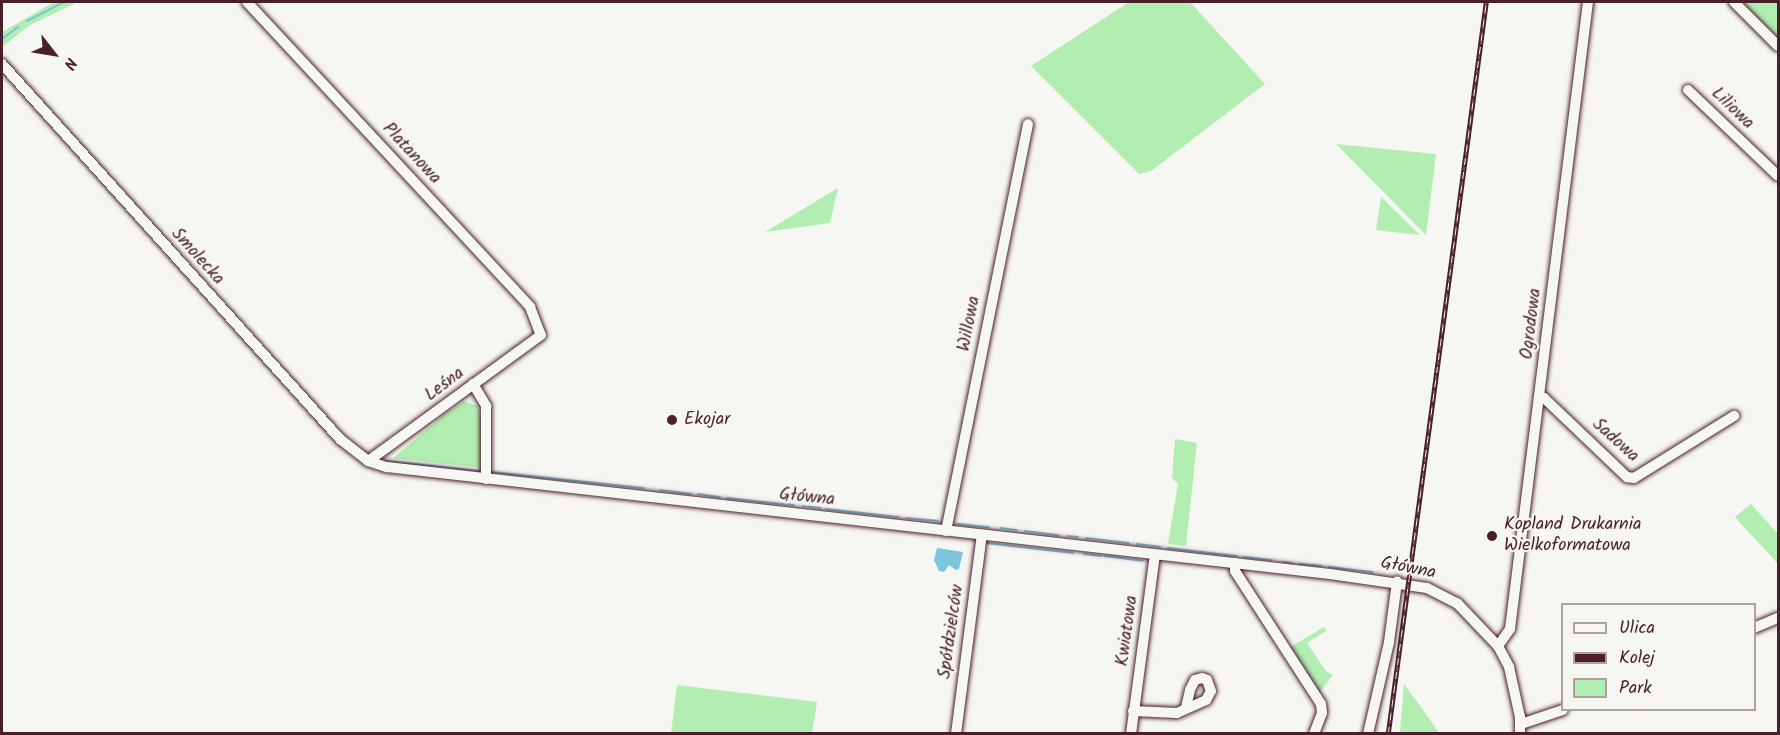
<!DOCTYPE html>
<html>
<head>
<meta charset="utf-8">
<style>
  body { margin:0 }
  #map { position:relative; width:1780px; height:735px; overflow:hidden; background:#f6f6f2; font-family:Kalam,sans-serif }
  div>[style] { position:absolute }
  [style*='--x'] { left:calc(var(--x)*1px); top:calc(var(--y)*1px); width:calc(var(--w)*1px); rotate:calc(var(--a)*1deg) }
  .green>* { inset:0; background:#b2edb1 }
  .water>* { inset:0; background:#7dc4dd }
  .stream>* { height:2px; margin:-1px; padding:0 1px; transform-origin:1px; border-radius:1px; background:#7dc4dd }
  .roads { filter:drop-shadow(0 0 2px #4a1f2b) drop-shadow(0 0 2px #4a1f2b) }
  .minor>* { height:10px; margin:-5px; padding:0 5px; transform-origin:5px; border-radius:5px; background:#f6f6f2 }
  .rail>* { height:4.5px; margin-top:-2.25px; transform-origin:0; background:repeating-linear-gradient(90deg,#f6f6f2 0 7px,#4a1f2b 0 14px); box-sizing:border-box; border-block:2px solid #4a1f2b }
  .dots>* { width:16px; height:16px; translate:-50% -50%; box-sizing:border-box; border:3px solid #f6f6f2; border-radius:50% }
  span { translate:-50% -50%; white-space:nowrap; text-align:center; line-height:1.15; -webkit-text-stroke:4.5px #f6f6f2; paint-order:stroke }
  .street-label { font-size:18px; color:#4a1f2b }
  .poi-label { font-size:18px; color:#4a1f2b }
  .left { translate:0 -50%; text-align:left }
  .frame { position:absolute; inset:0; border:3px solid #4a1f2b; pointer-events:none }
  .legend { position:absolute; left:1561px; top:603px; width:195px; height:108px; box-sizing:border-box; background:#f6f6f2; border:2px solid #b1a0a2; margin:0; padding:8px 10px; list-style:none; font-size:18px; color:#4a1f2b }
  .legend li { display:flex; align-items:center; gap:12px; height:30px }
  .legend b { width:30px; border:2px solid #b1a0a2 }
  .north { position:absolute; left:24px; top:24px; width:60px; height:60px; -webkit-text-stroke:4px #f6f6f2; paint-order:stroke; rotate:121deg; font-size:16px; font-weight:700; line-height:24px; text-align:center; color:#4a1f2b }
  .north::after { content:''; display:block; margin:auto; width:21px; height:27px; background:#4a1f2b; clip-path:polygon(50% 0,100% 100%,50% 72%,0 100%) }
</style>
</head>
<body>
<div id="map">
  <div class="green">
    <i style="clip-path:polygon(54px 2px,78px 2px,30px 25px,2px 47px,2px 32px)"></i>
    <i style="clip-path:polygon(1129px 2px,1190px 2px,1265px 84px,1151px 171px,1139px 174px,1031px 66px)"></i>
    <i style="clip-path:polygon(1740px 2px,1778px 2px,1778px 40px)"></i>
    <i style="clip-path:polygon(1336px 144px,1436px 154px,1426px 235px)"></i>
    <i style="clip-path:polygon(838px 188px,830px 223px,765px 232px)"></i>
    <i style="clip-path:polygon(1381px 197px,1420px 235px,1376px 230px)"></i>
    <i style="clip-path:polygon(464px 401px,478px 406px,482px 419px,483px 468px,393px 458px,445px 414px)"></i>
    <i style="clip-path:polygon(1175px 439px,1197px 443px,1186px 546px,1168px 544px,1178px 484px,1172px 478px)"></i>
    <i style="clip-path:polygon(1751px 504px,1778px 534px,1778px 564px,1735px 517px)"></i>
    <i style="clip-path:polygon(1324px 627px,1326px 631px,1307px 643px,1326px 671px,1333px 675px,1320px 692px,1287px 649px)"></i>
    <i style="clip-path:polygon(1404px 684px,1423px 710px,1439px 733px,1400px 733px)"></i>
    <i style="clip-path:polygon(677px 685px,817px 702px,812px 733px,671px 733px)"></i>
  </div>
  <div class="water">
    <i style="clip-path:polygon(937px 548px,963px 552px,959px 569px,956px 570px,949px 565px,944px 572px,939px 571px,934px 560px)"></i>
  </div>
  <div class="stream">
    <i style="--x:27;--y:21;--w:42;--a:-27.2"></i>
    <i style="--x:2;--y:39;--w:20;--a:-37"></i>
    <i style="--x:385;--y:461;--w:95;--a:6.1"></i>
    <i style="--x:491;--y:472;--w:154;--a:6"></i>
    <i style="--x:660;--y:490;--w:31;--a:7"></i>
    <i style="--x:698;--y:494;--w:22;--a:8"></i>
    <i style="--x:727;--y:498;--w:67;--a:6"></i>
    <i style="--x:803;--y:506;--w:18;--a:6"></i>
    <i style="--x:826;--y:509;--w:73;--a:6.3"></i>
    <i style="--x:906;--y:518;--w:32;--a:5"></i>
    <i style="--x:958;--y:524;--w:31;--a:6"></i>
    <i style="--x:1001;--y:528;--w:16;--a:7"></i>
    <i style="--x:1025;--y:531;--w:34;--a:7"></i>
    <i style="--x:1068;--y:536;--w:10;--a:6"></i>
    <i style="--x:1086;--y:538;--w:43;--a:6.6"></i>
    <i style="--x:986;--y:543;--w:88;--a:6.6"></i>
    <i style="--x:1137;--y:544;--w:23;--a:7"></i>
    <i style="--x:1168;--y:548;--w:69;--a:6.6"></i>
    <i style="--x:1084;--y:554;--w:17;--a:7"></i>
    <i style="--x:1104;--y:556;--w:39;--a:7"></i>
    <i style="--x:1244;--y:557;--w:28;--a:6"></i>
    <i style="--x:1283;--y:562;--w:9;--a:6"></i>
    <i style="--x:1300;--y:564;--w:21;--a:5"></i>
    <i style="--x:1329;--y:567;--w:44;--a:6.5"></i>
  </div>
  <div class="roads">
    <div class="minor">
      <i style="--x:247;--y:2;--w:416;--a:47.1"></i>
      <i style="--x:530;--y:307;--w:30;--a:69"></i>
      <i style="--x:541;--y:335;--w:214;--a:143.9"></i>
      <i style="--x:1734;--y:2;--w:62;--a:45"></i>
      <i style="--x:2;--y:64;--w:505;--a:47.97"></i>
      <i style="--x:340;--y:439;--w:36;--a:38"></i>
      <i style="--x:368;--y:461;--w:20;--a:18"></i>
      <i style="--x:387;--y:467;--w:949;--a:6.47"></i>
      <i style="--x:1330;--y:574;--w:98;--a:8.2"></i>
      <i style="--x:1427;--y:588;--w:34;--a:27"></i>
      <i style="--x:1457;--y:603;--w:59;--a:46.4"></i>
      <i style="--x:1498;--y:646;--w:24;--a:62"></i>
      <i style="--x:1509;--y:667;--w:51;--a:77.6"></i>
      <i style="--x:1520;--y:717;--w:17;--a:90"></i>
      <i style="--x:1688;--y:90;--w:124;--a:43.7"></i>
      <i style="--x:473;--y:384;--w:26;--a:59"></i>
      <i style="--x:486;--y:406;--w:73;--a:90"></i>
      <i style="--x:1539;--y:397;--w:5;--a:11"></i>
      <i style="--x:1544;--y:398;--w:115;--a:43.6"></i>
      <i style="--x:1627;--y:477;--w:7;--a:8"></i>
      <i style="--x:1634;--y:478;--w:118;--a:-31.8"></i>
      <i style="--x:946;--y:531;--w:415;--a:-78.6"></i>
      <i style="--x:1235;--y:563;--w:8;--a:90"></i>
      <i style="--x:1235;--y:571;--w:158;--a:57.1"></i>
      <i style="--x:1321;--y:704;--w:9;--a:84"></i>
      <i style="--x:1322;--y:713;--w:22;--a:111"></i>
      <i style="--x:1754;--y:628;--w:26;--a:-23"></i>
      <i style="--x:1498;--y:646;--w:21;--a:-55"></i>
      <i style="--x:1510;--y:629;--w:632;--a:-82.91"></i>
      <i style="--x:1133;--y:711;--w:44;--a:2.6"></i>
      <i style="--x:1177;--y:713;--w:32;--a:-24"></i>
      <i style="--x:1206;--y:700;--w:10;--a:-61"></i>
      <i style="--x:1211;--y:691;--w:12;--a:-110"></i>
      <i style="--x:1207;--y:680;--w:5;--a:-158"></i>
      <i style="--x:1202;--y:678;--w:7;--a:164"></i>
      <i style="--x:1195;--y:680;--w:11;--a:117"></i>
      <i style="--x:1190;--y:690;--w:18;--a:103"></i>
      <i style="--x:1521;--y:724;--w:44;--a:-18.4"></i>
      <i style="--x:956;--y:734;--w:201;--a:-82.6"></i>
      <i style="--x:1131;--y:734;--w:181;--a:-82.4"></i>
      <i style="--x:1368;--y:734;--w:94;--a:-77.1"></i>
      <i style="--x:1389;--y:642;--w:61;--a:-82.4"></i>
    </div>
  </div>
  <div class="rail">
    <i style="--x:1388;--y:734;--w:739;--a:-82.37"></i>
  </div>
  <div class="dots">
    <i style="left:672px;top:420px;background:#4a1f2b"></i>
    <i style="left:1492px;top:536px;background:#4a1f2b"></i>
  </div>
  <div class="street-label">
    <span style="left:1732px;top:109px;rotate:44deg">Liliowa</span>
    <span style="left:411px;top:154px;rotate:47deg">Platanowa</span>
    <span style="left:197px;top:257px;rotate:48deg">Smolecka</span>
    <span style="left:970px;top:324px;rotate:-79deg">Willowa</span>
    <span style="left:1532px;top:324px;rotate:-83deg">Ogrodowa</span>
    <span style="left:445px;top:385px;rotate:-37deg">Leśna</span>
    <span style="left:1615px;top:441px;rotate:42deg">Sadowa</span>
    <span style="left:807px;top:498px;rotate:6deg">Główna</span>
    <span style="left:1408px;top:569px;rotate:11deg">Główna</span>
    <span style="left:1128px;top:631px;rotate:-82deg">Kwiatowa</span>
    <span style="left:952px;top:632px;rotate:-82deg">Spółdzielców</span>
  </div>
  <div class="poi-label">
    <span class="left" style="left:684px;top:420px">Ekojar</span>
    <span class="left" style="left:1504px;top:536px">Kopland Drukarnia<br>Wielkoformatowa</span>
  </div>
  <div class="frame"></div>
  <ul class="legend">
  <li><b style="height:8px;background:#f6f6f2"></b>Ulica</li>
  <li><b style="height:8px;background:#4a1f2b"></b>Kolej</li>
  <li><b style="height:16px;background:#b2edb1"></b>Park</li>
  </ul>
  <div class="north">N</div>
</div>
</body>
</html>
